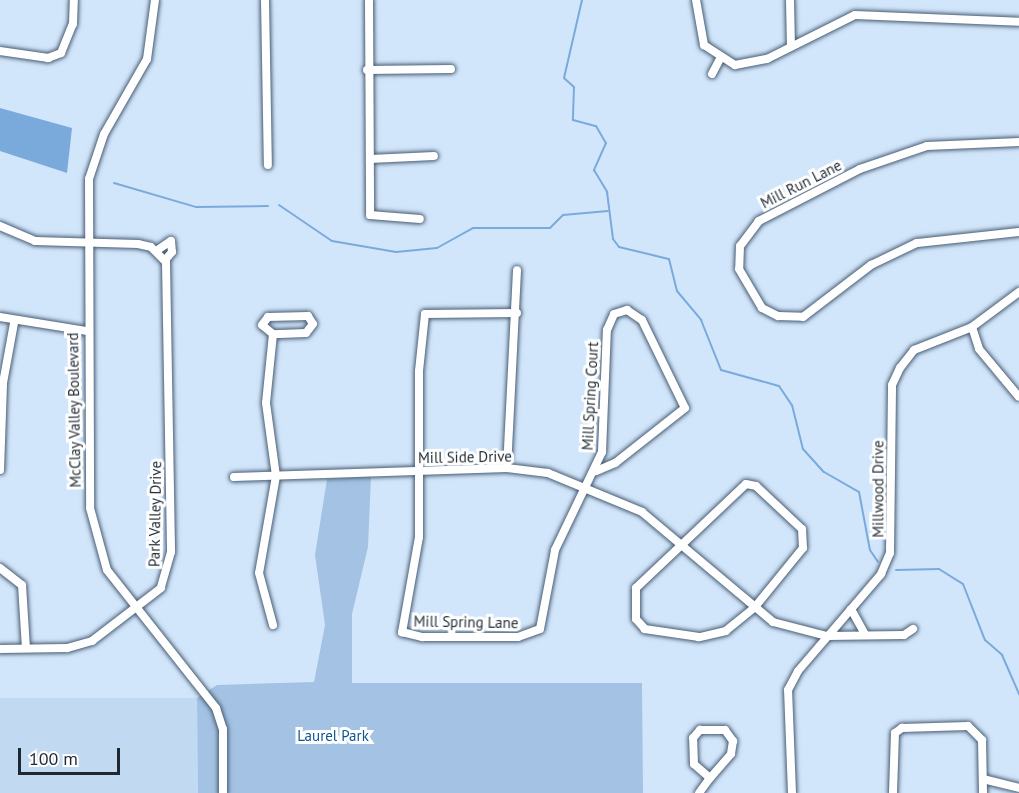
<!DOCTYPE html>
<html>
<head>
<meta charset="utf-8">
<style>
  body { margin:0 }
  #map { position:relative; width:1019px; height:793px; overflow:hidden; background:#d2e6fb; font-family:"PT Sans",sans-serif }
  div>[style] { position:absolute }
  [style*='--x'] { left:calc(var(--x)*1px); top:calc(var(--y)*1px); width:calc(var(--w)*1px); rotate:calc(var(--a)*1deg) }
  .built>* { inset:0; background:#c1d9f1 }
  .green>* { inset:0; background:#a4c2e3 }
  .water>* { inset:0; background:#7aaadc }
  .stream>* { height:2px; margin:-1px; padding:0 1px; transform-origin:1px; border-radius:1px; background:#7aaadc }
  .roads { filter:drop-shadow(0 0 2px #485d74) drop-shadow(0 0 2px #485d74) }
  .minor>* { height:8px; margin:-4px; padding:0 4px; transform-origin:4px; border-radius:4px; background:#fff }
  span { translate:-50% -50%; white-space:nowrap; text-align:center; line-height:1.15; -webkit-text-stroke:6px #fff; paint-order:stroke }
  .street-label { font-size:15px; color:#1f2831 }
  .park-label { font-size:15px; color:#0a5592 }
  .scale { position:absolute; left:18px; top:748px; width:102px; height:27px; box-sizing:border-box; border:3px solid #1f2831; border-top:0; padding-left:8px; font-size:18px; line-height:21px; white-space:nowrap; color:#1f2831; -webkit-text-stroke:4px #fff; paint-order:stroke }
</style>
</head>
<body>
<div id="map">
  <div class="built">
    <i style="clip-path:polygon(0 698px,197px 698px,198px 793px,0 793px)"></i>
  </div>
  <div class="green">
    <i style="clip-path:polygon(371px 477px,368px 547px,352px 614px,352px 683px,642px 683px,643px 793px,198px 793px,197px 698px,217px 685px,314px 682px,325px 625px,315px 555px,327px 479px)"></i>
  </div>
  <div class="water">
    <i style="clip-path:polygon(0 108px,72px 128px,67px 173px,0 151px)"></i>
  </div>
  <div class="stream">
    <i style="--x:582;--y:0;--w:80;--a:103"></i>
    <i style="--x:564;--y:78;--w:13;--a:42"></i>
    <i style="--x:574;--y:87;--w:33;--a:92"></i>
    <i style="--x:573;--y:120;--w:24;--a:15"></i>
    <i style="--x:596;--y:126;--w:20;--a:60"></i>
    <i style="--x:606;--y:143;--w:30;--a:114"></i>
    <i style="--x:594;--y:170;--w:26;--a:59"></i>
    <i style="--x:607;--y:192;--w:47;--a:82.7"></i>
    <i style="--x:613;--y:239;--w:10;--a:53"></i>
    <i style="--x:619;--y:247;--w:51;--a:13.5"></i>
    <i style="--x:669;--y:259;--w:33;--a:76"></i>
    <i style="--x:677;--y:291;--w:38;--a:50"></i>
    <i style="--x:701;--y:320;--w:54;--a:68.2"></i>
    <i style="--x:721;--y:370;--w:60;--a:15.4"></i>
    <i style="--x:779;--y:386;--w:23;--a:56"></i>
    <i style="--x:792;--y:405;--w:45;--a:76"></i>
    <i style="--x:803;--y:449;--w:31;--a:48"></i>
    <i style="--x:824;--y:472;--w:40;--a:29.7"></i>
    <i style="--x:859;--y:492;--w:59;--a:79.3"></i>
    <i style="--x:870;--y:550;--w:14;--a:56"></i>
    <i style="--x:114;--y:183;--w:85;--a:16.3"></i>
    <i style="--x:196;--y:207;--w:72;--a:-0.8"></i>
    <i style="--x:279;--y:205;--w:64;--a:34.2"></i>
    <i style="--x:332;--y:241;--w:65;--a:9.8"></i>
    <i style="--x:396;--y:252;--w:41;--a:-5.6"></i>
    <i style="--x:437;--y:248;--w:41;--a:-29.1"></i>
    <i style="--x:473;--y:228;--w:77;--a:0"></i>
    <i style="--x:550;--y:228;--w:18;--a:-45"></i>
    <i style="--x:563;--y:215;--w:45;--a:-5.1"></i>
    <i style="--x:896;--y:570;--w:43;--a:-1.3"></i>
    <i style="--x:939;--y:569;--w:28;--a:32"></i>
    <i style="--x:963;--y:584;--w:60;--a:68.6"></i>
    <i style="--x:985;--y:640;--w:23;--a:41"></i>
    <i style="--x:1002;--y:655;--w:43;--a:66.4"></i>
  </div>
  <div class="roads">
    <div class="minor">
      <i style="--x:155;--y:0;--w:60;--a:97.7"></i>
      <i style="--x:147;--y:59;--w:86;--a:119.8"></i>
      <i style="--x:104;--y:134;--w:47;--a:108.4"></i>
      <i style="--x:89;--y:179;--w:329;--a:89.8"></i>
      <i style="--x:90;--y:508;--w:64;--a:74.7"></i>
      <i style="--x:107;--y:570;--w:176;--a:51.7"></i>
      <i style="--x:216;--y:708;--w:22;--a:72"></i>
      <i style="--x:223;--y:729;--w:64;--a:90"></i>
      <i style="--x:265;--y:0;--w:165;--a:89"></i>
      <i style="--x:369;--y:0;--w:215;--a:89.7"></i>
      <i style="--x:370;--y:215;--w:50;--a:4.6"></i>
      <i style="--x:696;--y:0;--w:46;--a:79.9"></i>
      <i style="--x:704;--y:45;--w:37;--a:33"></i>
      <i style="--x:735;--y:65;--w:33;--a:-11"></i>
      <i style="--x:767;--y:59;--w:98;--a:-26.6"></i>
      <i style="--x:855;--y:15;--w:164;--a:2.4"></i>
      <i style="--x:790;--y:0;--w:46;--a:88.8"></i>
      <i style="--x:0;--y:51;--w:49;--a:8.3"></i>
      <i style="--x:48;--y:58;--w:14;--a:-21"></i>
      <i style="--x:61;--y:53;--w:31;--a:-68"></i>
      <i style="--x:73;--y:24;--w:24;--a:-88"></i>
      <i style="--x:367;--y:70;--w:84;--a:-0.7"></i>
      <i style="--x:712;--y:74;--w:17;--a:-62"></i>
      <i style="--x:1019;--y:142;--w:92;--a:177.5"></i>
      <i style="--x:927;--y:146;--w:71;--a:161.1"></i>
      <i style="--x:860;--y:169;--w:114;--a:152.8"></i>
      <i style="--x:759;--y:221;--w:31;--a:127"></i>
      <i style="--x:740;--y:246;--w:23;--a:92"></i>
      <i style="--x:739;--y:269;--w:45;--a:59.5"></i>
      <i style="--x:762;--y:308;--w:18;--a:27"></i>
      <i style="--x:778;--y:316;--w:25;--a:2"></i>
      <i style="--x:803;--y:317;--w:86;--a:-37.4"></i>
      <i style="--x:871;--y:265;--w:51;--a:-25.6"></i>
      <i style="--x:917;--y:243;--w:103;--a:-6.2"></i>
      <i style="--x:370;--y:159;--w:64;--a:-2.7"></i>
      <i style="--x:0;--y:226;--w:38;--a:23"></i>
      <i style="--x:35;--y:241;--w:103;--a:1.7"></i>
      <i style="--x:138;--y:244;--w:13;--a:13"></i>
      <i style="--x:151;--y:247;--w:21;--a:45"></i>
      <i style="--x:166;--y:262;--w:290;--a:89"></i>
      <i style="--x:171;--y:552;--w:37;--a:106"></i>
      <i style="--x:161;--y:588;--w:87;--a:142.5"></i>
      <i style="--x:92;--y:641;--w:26;--a:164"></i>
      <i style="--x:67;--y:648;--w:67;--a:179.1"></i>
      <i style="--x:156;--y:251;--w:18;--a:-34"></i>
      <i style="--x:171;--y:241;--w:11;--a:85"></i>
      <i style="--x:172;--y:252;--w:11;--a:131"></i>
      <i style="--x:517;--y:313;--w:92;--a:179.4"></i>
      <i style="--x:425;--y:314;--w:57;--a:96"></i>
      <i style="--x:419;--y:371;--w:166;--a:90"></i>
      <i style="--x:419;--y:537;--w:97;--a:100.1"></i>
      <i style="--x:402;--y:632;--w:21;--a:14"></i>
      <i style="--x:422;--y:637;--w:96;--a:0"></i>
      <i style="--x:518;--y:637;--w:23;--a:-20"></i>
      <i style="--x:540;--y:629;--w:80;--a:-79.2"></i>
      <i style="--x:555;--y:550;--w:109;--a:-64.4"></i>
      <i style="--x:602;--y:452;--w:122;--a:-87.7"></i>
      <i style="--x:607;--y:330;--w:17;--a:-66"></i>
      <i style="--x:614;--y:314;--w:14;--a:-17"></i>
      <i style="--x:627;--y:310;--w:18;--a:34"></i>
      <i style="--x:642;--y:320;--w:98;--a:64"></i>
      <i style="--x:685;--y:408;--w:89;--a:141.8"></i>
      <i style="--x:615;--y:463;--w:21;--a:157"></i>
      <i style="--x:308;--y:316;--w:9;--a:58"></i>
      <i style="--x:313;--y:324;--w:11;--a:128"></i>
      <i style="--x:306;--y:333;--w:33;--a:178"></i>
      <i style="--x:273;--y:334;--w:14;--a:-141"></i>
      <i style="--x:262;--y:325;--w:10;--a:-53"></i>
      <i style="--x:268;--y:317;--w:40;--a:-1.4"></i>
      <i style="--x:0;--y:317;--w:87;--a:9.2"></i>
      <i style="--x:972;--y:327;--w:23;--a:72"></i>
      <i style="--x:979;--y:349;--w:62;--a:50.2"></i>
      <i style="--x:273;--y:334;--w:69;--a:95.8"></i>
      <i style="--x:266;--y:403;--w:74;--a:82.2"></i>
      <i style="--x:276;--y:476;--w:98;--a:99.9"></i>
      <i style="--x:259;--y:573;--w:54;--a:74.9"></i>
      <i style="--x:507;--y:468;--w:198;--a:-87.1"></i>
      <i style="--x:0;--y:470;--w:87;--a:-88"></i>
      <i style="--x:3;--y:383;--w:61;--a:-79.6"></i>
      <i style="--x:234;--y:477;--w:273;--a:-1.9"></i>
      <i style="--x:507;--y:468;--w:41;--a:7"></i>
      <i style="--x:548;--y:473;--w:102;--a:22.5"></i>
      <i style="--x:642;--y:512;--w:171;--a:40"></i>
      <i style="--x:773;--y:622;--w:56;--a:14.5"></i>
      <i style="--x:827;--y:636;--w:77;--a:-0.7"></i>
      <i style="--x:904;--y:635;--w:11;--a:-34"></i>
      <i style="--x:746;--y:484;--w:10;--a:11"></i>
      <i style="--x:756;--y:486;--w:63;--a:43.1"></i>
      <i style="--x:802;--y:529;--w:19;--a:87"></i>
      <i style="--x:803;--y:548;--w:77;--a:129.2"></i>
      <i style="--x:754;--y:608;--w:36;--a:141"></i>
      <i style="--x:726;--y:631;--w:28;--a:167"></i>
      <i style="--x:699;--y:637;--w:55;--a:-171.6"></i>
      <i style="--x:645;--y:629;--w:13;--a:-132"></i>
      <i style="--x:636;--y:619;--w:31;--a:-90"></i>
      <i style="--x:636;--y:588;--w:151;--a:-43.4"></i>
      <i style="--x:0;--y:568;--w:28;--a:38"></i>
      <i style="--x:22;--y:585;--w:63;--a:86.4"></i>
      <i style="--x:851;--y:609;--w:29;--a:61"></i>
      <i style="--x:700;--y:730;--w:25;--a:0"></i>
      <i style="--x:725;--y:730;--w:14;--a:54"></i>
      <i style="--x:733;--y:741;--w:13;--a:99"></i>
      <i style="--x:731;--y:754;--w:32;--a:131"></i>
      <i style="--x:710;--y:778;--w:21;--a:-139"></i>
      <i style="--x:694;--y:764;--w:26;--a:-92"></i>
      <i style="--x:693;--y:738;--w:11;--a:-49"></i>
      <i style="--x:983;--y:779;--w:37;--a:14"></i>
      <i style="--x:699;--y:793;--w:19;--a:-54"></i>
      <i style="--x:792;--y:793;--w:103;--a:-92.2"></i>
      <i style="--x:788;--y:690;--w:21;--a:-62"></i>
      <i style="--x:798;--y:671;--w:128;--a:-49.4"></i>
      <i style="--x:881;--y:574;--w:23;--a:-67"></i>
      <i style="--x:890;--y:553;--w:168;--a:-89.3"></i>
      <i style="--x:892;--y:385;--w:19;--a:-65"></i>
      <i style="--x:900;--y:368;--w:23;--a:-52"></i>
      <i style="--x:914;--y:350;--w:62;--a:-21.6"></i>
      <i style="--x:972;--y:327;--w:59;--a:-36.7"></i>
      <i style="--x:893;--y:793;--w:60;--a:-88.1"></i>
      <i style="--x:895;--y:733;--w:9;--a:-36"></i>
      <i style="--x:902;--y:728;--w:66;--a:-1.7"></i>
      <i style="--x:968;--y:726;--w:20;--a:45"></i>
      <i style="--x:982;--y:740;--w:53;--a:88.9"></i>
    </div>
  </div>
  <div class="street-label">
    <span style="left:801px;top:184px;rotate:-27deg">Mill Run Lane</span>
    <span style="left:590px;top:396px;rotate:-87deg">Mill Spring Court</span>
    <span style="left:74px;top:410px;rotate:-91deg">McClay Valley Boulevard</span>
    <span style="left:465px;top:457px;rotate:-1deg">Mill Side Drive</span>
    <span style="left:878px;top:489px;rotate:-90deg">Millwood Drive</span>
    <span style="left:155px;top:514px;rotate:-89deg">Park Valley Drive</span>
    <span style="left:466px;top:622px;rotate:1deg">Mill Spring Lane</span>
  </div>
  <div class="park-label">
    <span style="left:333px;top:736px">Laurel Park</span>
  </div>
  <div class="scale">100 m</div>
</div>
</body>
</html>
